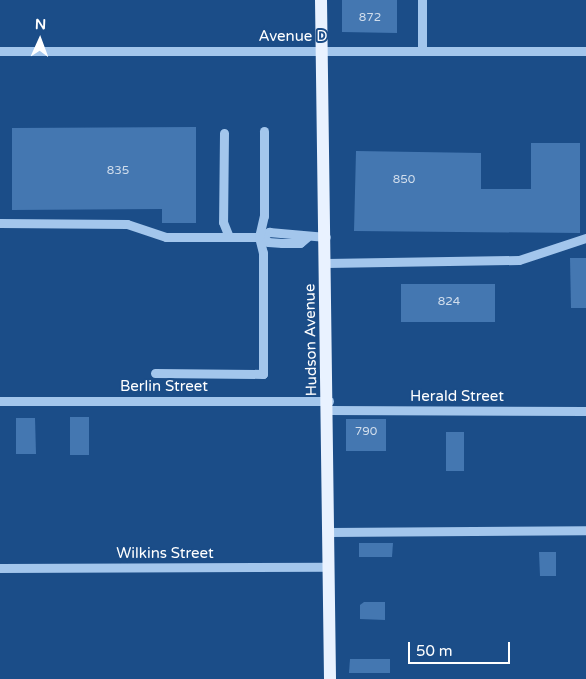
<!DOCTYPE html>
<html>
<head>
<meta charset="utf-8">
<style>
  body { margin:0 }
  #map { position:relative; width:586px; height:679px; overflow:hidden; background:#1b4d88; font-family:"Varela Round",sans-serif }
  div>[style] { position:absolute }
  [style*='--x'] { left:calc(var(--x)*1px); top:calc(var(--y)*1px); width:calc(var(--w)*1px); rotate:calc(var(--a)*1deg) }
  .building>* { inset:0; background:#4477b1 }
  .minor>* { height:9px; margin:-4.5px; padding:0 4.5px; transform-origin:4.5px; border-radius:4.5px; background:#a3c6ec }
  .major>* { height:12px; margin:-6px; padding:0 6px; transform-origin:6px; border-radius:6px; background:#e9f2ff }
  span { translate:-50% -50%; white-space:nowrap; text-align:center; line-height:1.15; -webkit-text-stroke:4px #1b4d88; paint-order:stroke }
  .number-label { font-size:12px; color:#d0ddec }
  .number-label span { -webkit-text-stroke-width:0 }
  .street-label { font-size:15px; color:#fff }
  .north { position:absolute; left:15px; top:15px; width:50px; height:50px; -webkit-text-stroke:4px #1b4d88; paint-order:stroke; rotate:2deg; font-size:14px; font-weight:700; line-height:20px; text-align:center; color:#fff }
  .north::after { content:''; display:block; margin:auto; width:18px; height:22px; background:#fff; clip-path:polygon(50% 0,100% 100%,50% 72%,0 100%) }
  .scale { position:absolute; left:408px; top:642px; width:102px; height:22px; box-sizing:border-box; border:2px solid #fff; border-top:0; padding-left:6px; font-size:15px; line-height:18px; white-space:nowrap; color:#fff; -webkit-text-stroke:4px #1b4d88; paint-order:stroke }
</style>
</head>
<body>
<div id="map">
  <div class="building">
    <i style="clip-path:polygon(342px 0,397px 0,397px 33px,342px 32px)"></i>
    <i style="clip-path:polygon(196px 127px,196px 223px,162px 223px,162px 209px,12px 210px,12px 128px)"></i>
    <i style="clip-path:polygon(531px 143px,580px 143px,580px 233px,354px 231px,356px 151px,481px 153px,481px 189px,531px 189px)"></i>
    <i style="clip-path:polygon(570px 258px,586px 258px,586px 308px,571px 308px)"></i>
    <i style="clip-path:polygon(401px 284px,495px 284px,495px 322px,401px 322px)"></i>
    <i style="clip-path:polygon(70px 417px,89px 417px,89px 455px,70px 455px)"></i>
    <i style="clip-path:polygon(16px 418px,35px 418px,36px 454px,16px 454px)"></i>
    <i style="clip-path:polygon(346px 419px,386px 419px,386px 451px,346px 451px)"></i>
    <i style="clip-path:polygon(446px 432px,464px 432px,464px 471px,446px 471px)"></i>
    <i style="clip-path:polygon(359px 543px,393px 543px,392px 557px,359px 557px)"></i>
    <i style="clip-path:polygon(539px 552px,556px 552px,556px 576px,540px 576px)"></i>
    <i style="clip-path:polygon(364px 602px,385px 602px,385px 620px,360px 619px,360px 605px)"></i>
    <i style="clip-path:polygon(350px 659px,390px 659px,390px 673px,349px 673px)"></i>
  </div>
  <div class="minor">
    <i style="--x:422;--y:0;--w:50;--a:90"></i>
    <i style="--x:0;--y:51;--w:586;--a:0"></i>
    <i style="--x:224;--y:133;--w:89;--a:90.6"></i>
    <i style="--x:223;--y:222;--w:16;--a:68"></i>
    <i style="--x:0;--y:223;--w:127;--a:0.5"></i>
    <i style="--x:127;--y:224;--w:41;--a:18.4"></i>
    <i style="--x:166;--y:237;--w:96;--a:0"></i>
    <i style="--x:307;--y:237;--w:9;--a:139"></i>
    <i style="--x:300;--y:243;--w:18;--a:180"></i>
    <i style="--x:282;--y:243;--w:14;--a:-176"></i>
    <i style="--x:268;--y:242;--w:8;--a:-140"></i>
    <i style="--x:262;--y:237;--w:9;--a:-36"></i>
    <i style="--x:269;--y:232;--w:57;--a:5"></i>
    <i style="--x:326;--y:263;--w:193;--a:-0.9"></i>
    <i style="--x:519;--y:260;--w:71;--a:-18.2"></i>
    <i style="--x:155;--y:373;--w:108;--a:0.5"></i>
    <i style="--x:263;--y:374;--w:121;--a:-90"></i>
    <i style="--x:263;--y:253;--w:16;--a:-104"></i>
    <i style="--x:259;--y:237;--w:22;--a:-77"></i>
    <i style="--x:264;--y:216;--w:85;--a:-90"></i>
    <i style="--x:0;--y:401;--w:329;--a:0"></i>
    <i style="--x:328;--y:410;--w:258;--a:0.2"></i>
    <i style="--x:329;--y:532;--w:257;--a:-0.4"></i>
    <i style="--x:0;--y:568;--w:329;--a:-0.2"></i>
  </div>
  <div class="major">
    <i style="--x:321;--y:0;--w:679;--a:89.24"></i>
  </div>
  <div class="number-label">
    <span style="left:370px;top:18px">872</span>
    <span style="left:118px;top:171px">835</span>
    <span style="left:404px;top:180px">850</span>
    <span style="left:449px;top:302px">824</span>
    <span style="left:366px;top:432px">790</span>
  </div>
  <div class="street-label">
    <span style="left:293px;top:37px">Avenue D</span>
    <span style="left:311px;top:340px;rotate:-91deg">Hudson Avenue</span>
    <span style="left:164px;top:387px">Berlin Street</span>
    <span style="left:457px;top:397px">Herald Street</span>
    <span style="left:165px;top:554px">Wilkins Street</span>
  </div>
  <div class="north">N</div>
  <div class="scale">50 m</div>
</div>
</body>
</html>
